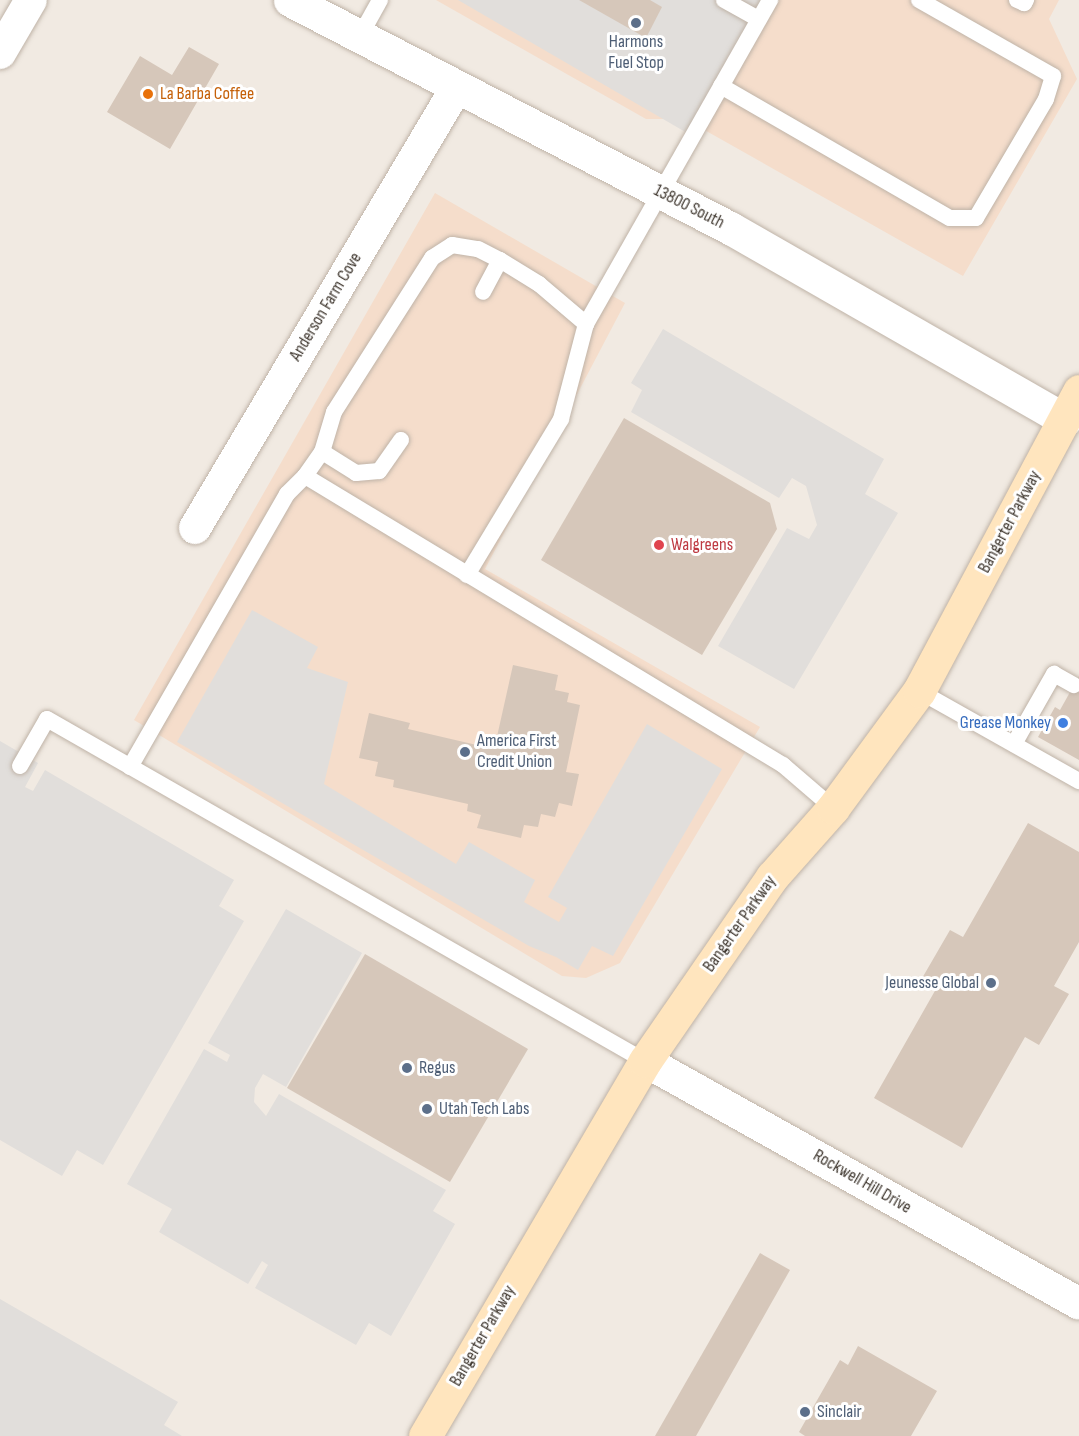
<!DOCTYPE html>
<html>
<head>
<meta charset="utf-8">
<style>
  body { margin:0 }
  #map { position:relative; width:1079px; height:1436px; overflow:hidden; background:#f1eae2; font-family:"Sofia Sans Condensed",sans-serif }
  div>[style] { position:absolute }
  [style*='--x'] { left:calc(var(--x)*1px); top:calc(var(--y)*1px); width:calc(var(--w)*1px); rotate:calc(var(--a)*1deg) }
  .commercial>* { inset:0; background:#f5ddcb }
  .parking>* { inset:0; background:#e1dedb }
  .building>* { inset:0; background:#d6c7ba }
  .roads { filter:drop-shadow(0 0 2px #bfb3a7) drop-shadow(0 0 2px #bfb3a7) }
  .service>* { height:16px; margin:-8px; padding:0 8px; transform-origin:8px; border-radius:8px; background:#fff }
  .minor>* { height:32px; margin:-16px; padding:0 16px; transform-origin:16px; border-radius:16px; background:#fff }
  .tertiary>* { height:33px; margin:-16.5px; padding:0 16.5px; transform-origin:16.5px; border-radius:16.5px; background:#fff }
  .secondary>* { height:33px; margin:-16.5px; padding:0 16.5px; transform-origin:16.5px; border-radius:16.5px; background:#ffe5be }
  .dots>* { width:16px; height:16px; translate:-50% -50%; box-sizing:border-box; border:3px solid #fff; border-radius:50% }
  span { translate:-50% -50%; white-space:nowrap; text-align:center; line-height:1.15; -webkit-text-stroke:6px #fff; paint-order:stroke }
  .service-label { font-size:18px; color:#4e5e75 }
  .left { translate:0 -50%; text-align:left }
  .right { translate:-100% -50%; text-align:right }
  .food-label { font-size:18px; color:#c56008 }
  .street-label { font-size:18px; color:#423a32 }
  .health-label { font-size:18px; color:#be3a42 }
  .shop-label { font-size:18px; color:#366cbe }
</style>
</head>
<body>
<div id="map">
  <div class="commercial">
    <i style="clip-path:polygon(436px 0,1059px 0,1049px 19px,1077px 79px,963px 276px,685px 119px,646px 119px)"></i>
    <i style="clip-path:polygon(435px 193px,625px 303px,485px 569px,760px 727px,620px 963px,586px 978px,562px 976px,134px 720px)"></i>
  </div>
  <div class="parking">
    <i style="clip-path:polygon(458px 0,769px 0,694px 137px)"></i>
    <i style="clip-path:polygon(663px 329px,884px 459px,865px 494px,898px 513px,794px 689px,718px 646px,787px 528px,809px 539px,817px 525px,806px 486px,792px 478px,779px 498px,631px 412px,642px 390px,631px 383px)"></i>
    <i style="clip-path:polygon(252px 610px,318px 647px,307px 668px,348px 682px,324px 784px,456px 864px,469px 842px,535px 880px,524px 902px,559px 922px,567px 908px,548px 897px,647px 724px,722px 769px,613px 956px,592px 946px,578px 970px,556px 957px,529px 946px,177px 742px)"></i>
    <i style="clip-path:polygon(0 741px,38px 763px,25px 787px,33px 791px,45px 770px,234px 880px,219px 906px,244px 921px,103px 1165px,77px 1150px,62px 1176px,0 1140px)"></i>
    <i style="clip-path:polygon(286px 909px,362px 953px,286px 1087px,263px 1074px,255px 1088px,254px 1102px,266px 1116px,279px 1094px,446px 1190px,433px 1211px,455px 1224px,391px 1336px,369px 1323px,356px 1345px,255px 1288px,268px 1265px,262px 1261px,248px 1284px,159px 1232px,172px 1209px,127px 1184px,204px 1049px,227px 1062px,230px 1055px,208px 1043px)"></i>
    <i style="clip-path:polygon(0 1299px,178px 1402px,164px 1425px,182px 1436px,0 1436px)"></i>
  </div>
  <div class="building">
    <i style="clip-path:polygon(579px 0,650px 0,662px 7px,646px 38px)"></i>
    <i style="clip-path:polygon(189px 47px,219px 64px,170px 149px,107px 112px,140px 56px,172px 75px)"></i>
    <i style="clip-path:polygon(624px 418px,770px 503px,777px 529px,702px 655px,541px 560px)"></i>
    <i style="clip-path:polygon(513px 665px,558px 675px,555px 690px,569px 693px,567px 702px,580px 705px,566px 772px,579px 774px,572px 806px,559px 803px,555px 817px,541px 814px,538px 827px,524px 825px,521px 838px,477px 828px,481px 815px,467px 811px,468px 804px,393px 787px,394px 780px,375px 776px,378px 762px,359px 758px,369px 713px,410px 723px,408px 729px,481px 746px,483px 739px,496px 741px)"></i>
    <i style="clip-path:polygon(1079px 676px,1079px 760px,1038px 737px,1055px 707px,1060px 710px)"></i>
    <i style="clip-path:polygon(1028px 823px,1079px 852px,1079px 942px,1054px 986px,1069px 994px,1039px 1045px,1025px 1037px,962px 1148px,874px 1098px,936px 989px,921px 980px,950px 930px,963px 937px)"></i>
    <i style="clip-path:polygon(365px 954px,528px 1049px,450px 1182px,287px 1088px)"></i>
    <i style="clip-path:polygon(760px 1253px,790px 1270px,696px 1436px,655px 1436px)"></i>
    <i style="clip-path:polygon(858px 1346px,937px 1391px,911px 1436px,805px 1436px,799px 1432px,840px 1360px,848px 1365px)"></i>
  </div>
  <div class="roads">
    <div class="service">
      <i style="--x:724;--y:0;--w:39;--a:29"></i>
      <i style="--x:1017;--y:0;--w:8;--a:23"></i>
      <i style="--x:1024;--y:3;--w:4;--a:-56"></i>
      <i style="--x:360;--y:36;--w:41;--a:-60.9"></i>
      <i style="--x:721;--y:86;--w:264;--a:30"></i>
      <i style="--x:950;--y:218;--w:26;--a:0"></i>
      <i style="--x:976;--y:218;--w:138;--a:-59.5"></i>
      <i style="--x:1046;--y:99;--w:24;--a:-73"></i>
      <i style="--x:1053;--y:76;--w:154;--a:-150.4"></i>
      <i style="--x:500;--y:260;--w:46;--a:31.6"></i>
      <i style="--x:539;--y:284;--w:62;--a:40.4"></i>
      <i style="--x:401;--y:440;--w:38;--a:125"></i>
      <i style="--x:379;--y:471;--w:23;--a:175"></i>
      <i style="--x:356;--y:473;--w:40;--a:-148"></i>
      <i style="--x:322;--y:452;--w:42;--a:-73.3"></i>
      <i style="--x:334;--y:412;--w:183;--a:-57.5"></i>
      <i style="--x:432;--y:258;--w:24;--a:-33"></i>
      <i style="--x:452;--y:245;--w:26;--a:9"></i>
      <i style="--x:478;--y:249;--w:25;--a:27"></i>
      <i style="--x:500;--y:260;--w:36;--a:118"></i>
      <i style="--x:305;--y:476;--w:29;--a:-55"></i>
      <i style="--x:467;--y:575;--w:182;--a:-58.9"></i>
      <i style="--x:561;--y:419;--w:98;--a:-75.3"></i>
      <i style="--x:586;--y:324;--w:373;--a:-60.4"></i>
      <i style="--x:919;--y:691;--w:184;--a:29.4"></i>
      <i style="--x:1014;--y:744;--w:81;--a:-60.3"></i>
      <i style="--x:1054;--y:674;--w:23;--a:29"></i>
      <i style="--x:20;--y:766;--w:54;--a:-60.1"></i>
      <i style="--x:47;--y:719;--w:689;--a:29.77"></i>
      <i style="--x:130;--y:767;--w:315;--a:-60.1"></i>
      <i style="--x:287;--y:494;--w:25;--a:-45"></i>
      <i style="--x:305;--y:476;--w:559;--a:31.16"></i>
      <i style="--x:783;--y:765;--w:66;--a:40.7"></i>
    </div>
    <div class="minor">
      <i style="--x:0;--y:53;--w:61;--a:-59.7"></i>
      <i style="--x:195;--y:528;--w:513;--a:-59.29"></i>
      <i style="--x:645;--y:1061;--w:497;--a:29.2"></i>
    </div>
    <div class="tertiary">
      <i style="--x:290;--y:0;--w:496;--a:27.4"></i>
      <i style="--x:730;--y:228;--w:386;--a:29.8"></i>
    </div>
    <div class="secondary">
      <i style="--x:425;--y:1436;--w:435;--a:-59.6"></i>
      <i style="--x:645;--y:1061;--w:224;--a:-55.4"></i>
      <i style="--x:772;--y:877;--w:92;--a:-48.5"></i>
      <i style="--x:833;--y:808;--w:145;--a:-53.7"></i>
      <i style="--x:919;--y:691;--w:340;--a:-61.9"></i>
    </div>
  </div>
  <div class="dots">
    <i style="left:636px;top:23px;background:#5c6f8a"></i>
    <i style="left:148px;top:94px;background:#e8710a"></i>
    <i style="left:659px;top:545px;background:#e0444e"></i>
    <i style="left:1063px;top:723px;background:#3f7fe0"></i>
    <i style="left:465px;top:752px;background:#5c6f8a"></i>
    <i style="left:991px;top:983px;background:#5c6f8a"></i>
    <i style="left:407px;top:1068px;background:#5c6f8a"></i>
    <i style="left:427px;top:1109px;background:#5c6f8a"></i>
    <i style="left:805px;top:1412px;background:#5c6f8a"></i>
  </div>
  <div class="service-label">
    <span style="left:636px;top:53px">Harmons<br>Fuel Stop</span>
    <span class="left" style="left:477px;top:752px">America First<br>Credit Union</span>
    <span class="right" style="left:979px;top:983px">Jeunesse Global</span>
    <span class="left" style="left:419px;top:1068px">Regus</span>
    <span class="left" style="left:439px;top:1109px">Utah Tech Labs</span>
    <span class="left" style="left:817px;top:1412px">Sinclair</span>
  </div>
  <div class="food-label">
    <span class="left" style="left:160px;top:94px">La Barba Coffee</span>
  </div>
  <div class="street-label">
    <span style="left:689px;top:207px;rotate:27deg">13800 South</span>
    <span style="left:326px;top:307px;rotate:-59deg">Anderson Farm Cove</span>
    <span style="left:1010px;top:522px;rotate:-62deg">Bangerter Parkway</span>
    <span style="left:740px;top:924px;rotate:-55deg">Bangerter Parkway</span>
    <span style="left:862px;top:1182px;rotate:30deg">Rockwell Hill Drive</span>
    <span style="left:483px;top:1336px;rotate:-60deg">Bangerter Parkway</span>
  </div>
  <div class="health-label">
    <span class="left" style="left:671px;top:545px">Walgreens</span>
  </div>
  <div class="shop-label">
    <span class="right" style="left:1051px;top:723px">Grease Monkey</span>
  </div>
</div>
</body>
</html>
